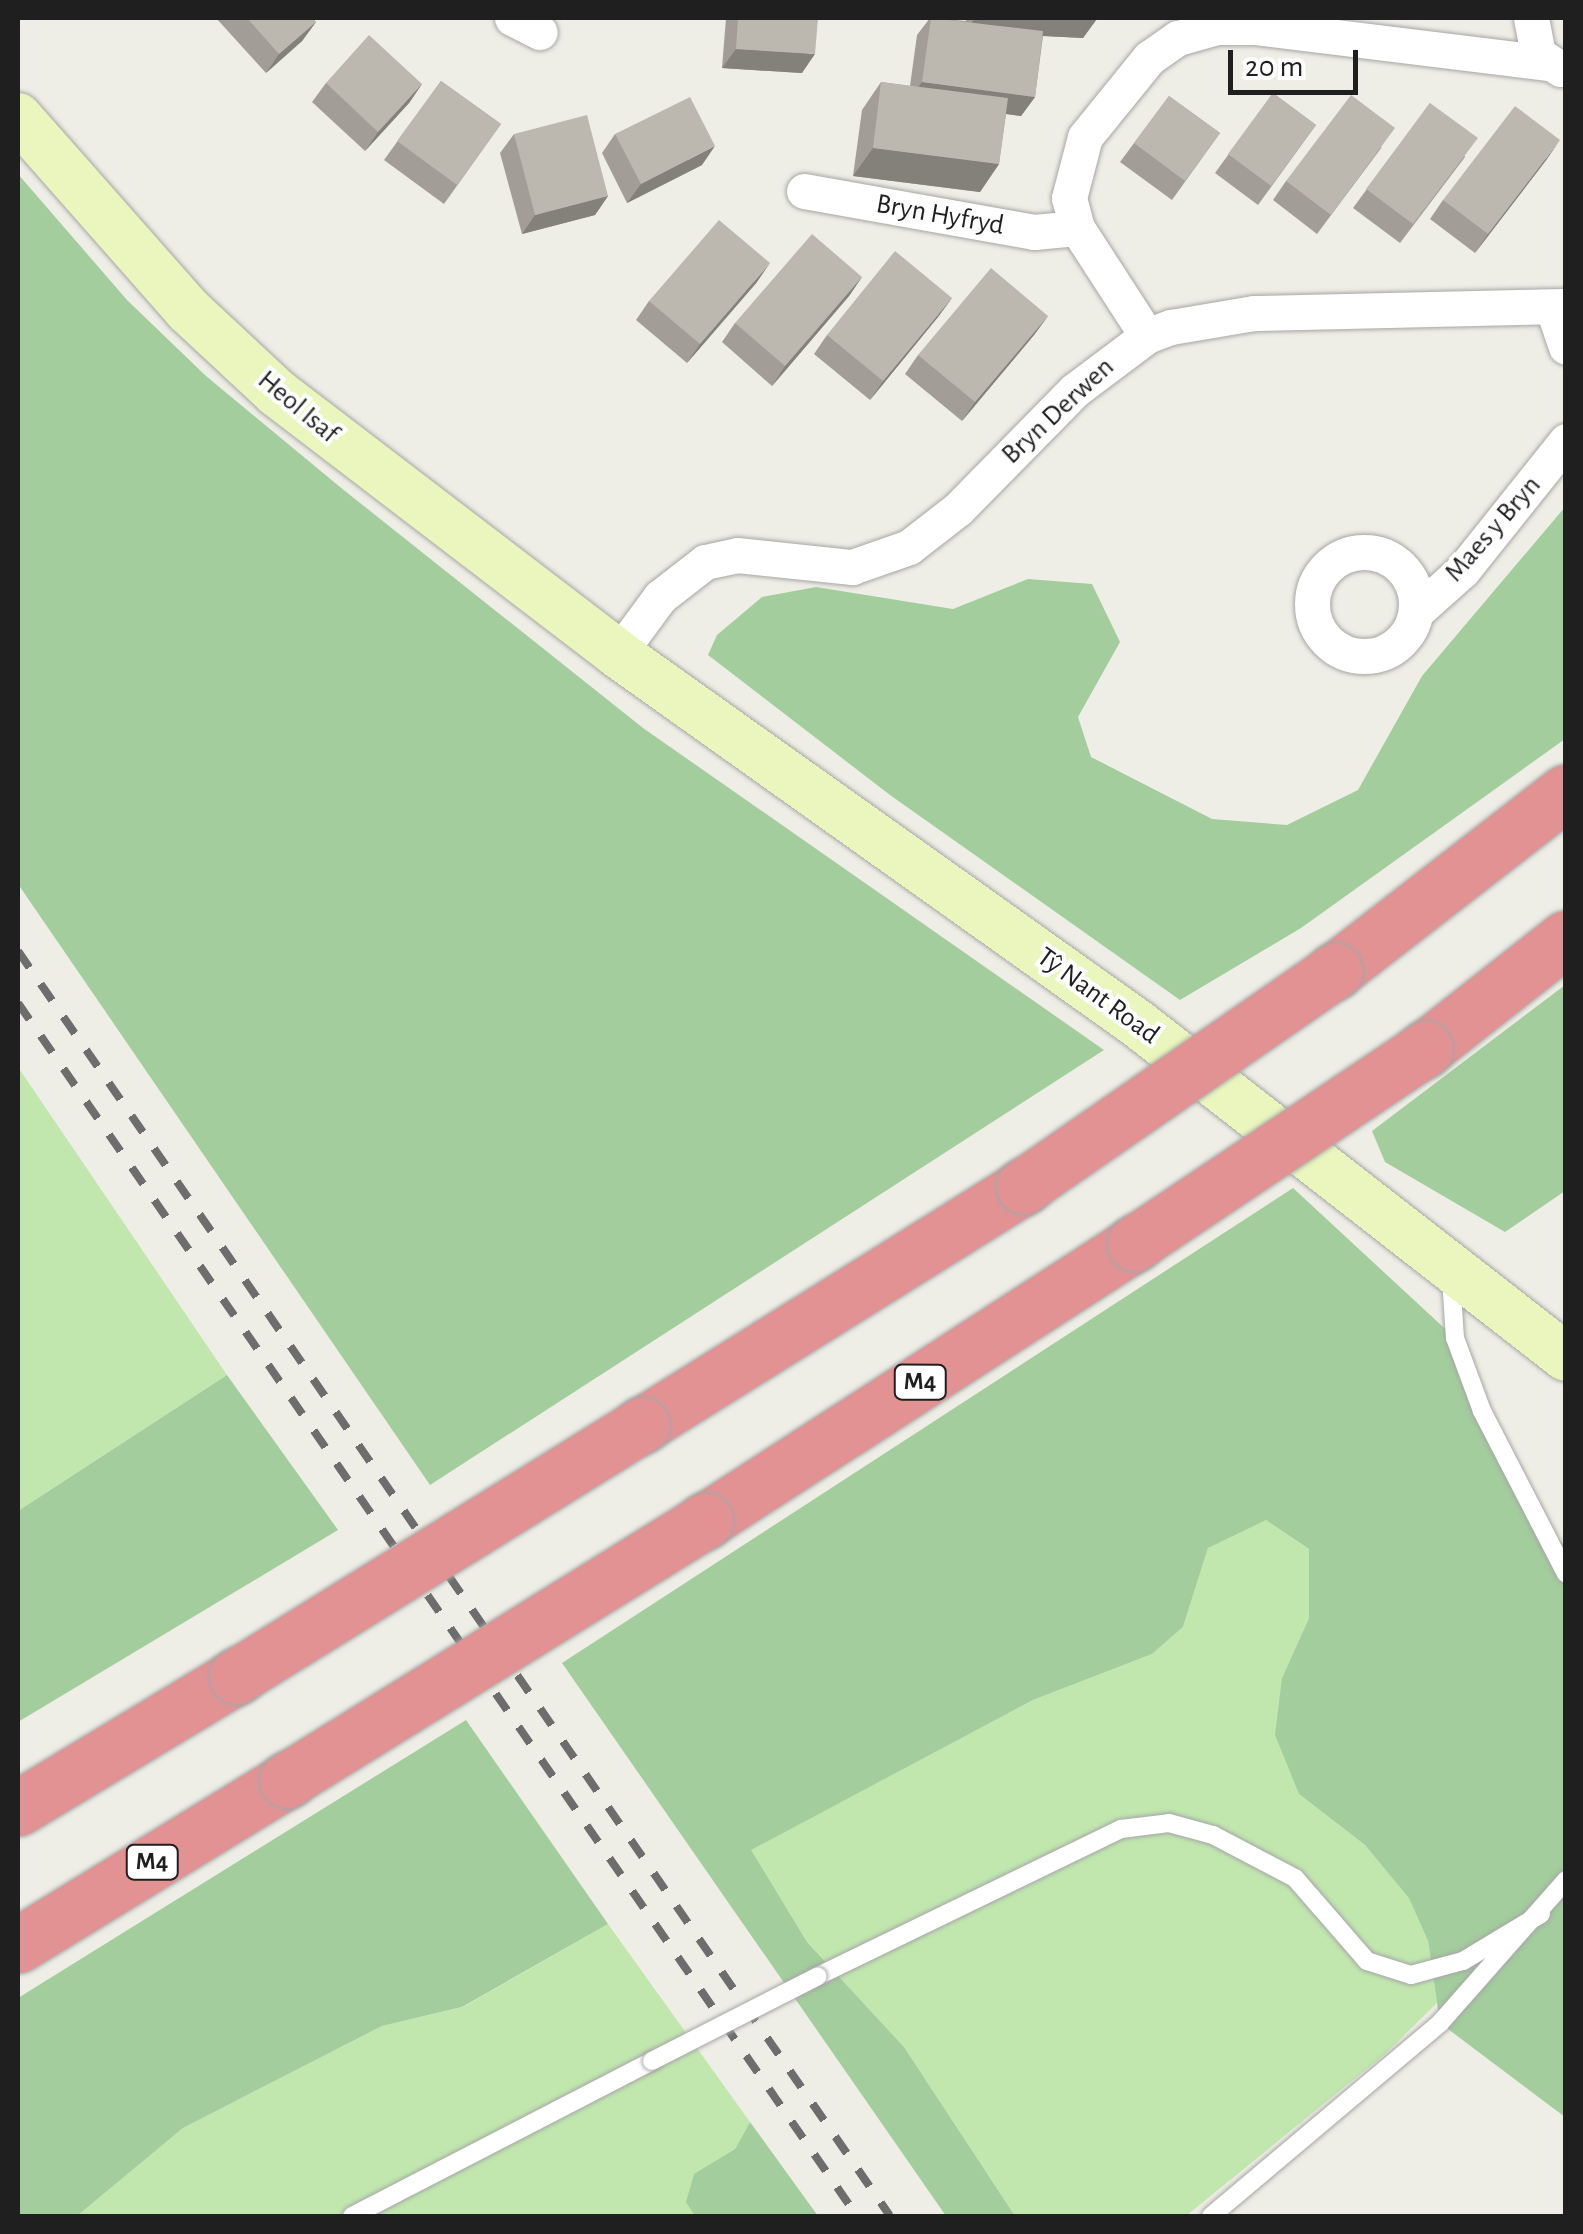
<!DOCTYPE html>
<html>
<head>
<meta charset="utf-8">
<style>
  body { margin:0 }
  #map { position:relative; width:1583px; height:2234px; overflow:hidden; background:#efeee6; font-family:"Alegreya Sans",sans-serif }
  div>[style] { position:absolute }
  [style*='--x'] { left:calc(var(--x)*1px); top:calc(var(--y)*1px); width:calc(var(--w)*1px); rotate:calc(var(--a)*1deg) }
  .grass>* { inset:0; background:#c1e7af }
  .forest>* { inset:0; background:#a3cd9d }
  .roads { filter:drop-shadow(0 0 2px #a6a6a6) drop-shadow(0 0 2px #a6a6a6) }
  .service>* { height:18px; margin:-9px; padding:0 9px; transform-origin:9px; border-radius:9px; background:#fff }
  .minor>* { height:35px; margin:-17.5px; padding:0 17.5px; transform-origin:17.5px; border-radius:17.5px; background:#fff }
  .minor>.ring { margin:-17.5px; padding:0; box-sizing:content-box; background:none; border:35px solid #fff; border-radius:50% }
  .secondary>* { height:48px; margin:-24px; padding:0 24px; transform-origin:24px; border-radius:24px; background:#eaf6bd }
  .motorway>* { height:55px; margin:-27.5px; padding:0 27.5px; transform-origin:27.5px; border-radius:27.5px; background:#e39294 }
  .rail>* { height:8px; margin-top:-4px; transform-origin:0; background:repeating-linear-gradient(90deg,#6d6d6d 0 20px,transparent 0 40px) }
  .bridges { filter:drop-shadow(0 0 2px #a6a6a6) drop-shadow(0 0 2px #a6a6a6) }
  .service-bridge>* { height:18px; margin:-9px; padding:0 9px; transform-origin:9px; border-radius:9px; background:#fff }
  .motorway-bridge>* { height:55px; margin:-27.5px; padding:0 27.5px; transform-origin:27.5px; border-radius:27.5px; background:#e39294 }
  .wall>* { inset:0; background:#a29d96 }
  .shaded-wall>* { inset:0; background:#84807a }
  .building>* { inset:0; background:#bcb7af }
  span { translate:-50% -50%; white-space:nowrap; text-align:center; line-height:1.15; -webkit-text-stroke:8px #fff; paint-order:stroke }
  .shield-label span { padding:2px 8px; background:#fff; border:2px solid; border-radius:8px; -webkit-text-stroke-width:0 }
  .shield-label { font-size:25px; color:#1f1f1f; font-weight:700 }
  .street-label { font-size:28px; color:#1f1f1f }
  .frame { position:absolute; inset:0; border:20px solid #1f1f1f; pointer-events:none }
  .scale { position:absolute; left:1228px; top:50px; width:130px; height:45px; box-sizing:border-box; border:5px solid #1f1f1f; border-top:0; padding-left:12px; font-size:30px; line-height:35px; white-space:nowrap; color:#1f1f1f; -webkit-text-stroke:8px #fff; paint-order:stroke }
</style>
</head>
<body>
<div id="map">
  <div class="grass">
    <i style="clip-path:polygon(18px 1067px,227px 1375px,18px 1511px)"></i>
    <i style="clip-path:polygon(1265px 1519px,1309px 1549px,1309px 1618px,1282px 1678px,1299px 1794px,1365px 1845px,1409px 1897px,1428px 1941px,1437px 2003px,1385px 2054px,1186px 2216px,1015px 2216px,904px 2047px,807px 1942px,750px 1850px,1033px 1700px,1152px 1654px,1183px 1627px,1208px 1548px)"></i>
    <i style="clip-path:polygon(608px 1924px,750px 2122px,735px 2149px,694px 2175px,687px 2201px,695px 2216px,77px 2216px,183px 2128px,382px 2026px,463px 2007px)"></i>
  </div>
  <div class="forest">
    <i style="clip-path:polygon(18px 174px,127px 300px,206px 376px,340px 487px,643px 728px,1104px 1050px,430px 1485px,18px 884px)"></i>
    <i style="clip-path:polygon(1565px 507px,1565px 739px,1301px 928px,1180px 1000px,890px 795px,708px 655px,717px 635px,762px 597px,816px 587px,953px 609px,1028px 579px,1092px 584px,1120px 642px,1078px 717px,1091px 757px,1212px 819px,1287px 825px,1358px 790px,1422px 676px)"></i>
    <i style="clip-path:polygon(1565px 985px,1565px 1191px,1505px 1232px,1385px 1162px,1372px 1131px)"></i>
    <i style="clip-path:polygon(1293px 1188px,1455px 1338px,1530px 1510px,1565px 1546px,1565px 2117px,1440px 2023px,1428px 1941px,1409px 1898px,1365px 1845px,1299px 1794px,1275px 1735px,1282px 1678px,1309px 1618px,1309px 1549px,1266px 1520px,1208px 1548px,1183px 1627px,1152px 1654px,1033px 1700px,751px 1850px,807px 1942px,904px 2047px,1015px 2216px,946px 2216px,562px 1663px)"></i>
    <i style="clip-path:polygon(227px 1375px,338px 1530px,18px 1722px,18px 1511px)"></i>
    <i style="clip-path:polygon(466px 1720px,608px 1924px,462px 2007px,382px 2026px,183px 2128px,77px 2216px,18px 2216px,18px 1998px)"></i>
    <i style="clip-path:polygon(750px 2122px,818px 2216px,695px 2216px,686px 2202px,694px 2174px,735px 2149px)"></i>
  </div>
  <div class="roads">
    <div class="service">
      <i style="--x:1451;--y:1278;--w:60;--a:86.2"></i>
      <i style="--x:1455;--y:1338;--w:78;--a:69.7"></i>
      <i style="--x:1482;--y:1411;--w:183;--a:62.7"></i>
      <i style="--x:818;--y:1976;--w:337;--a:-25.9"></i>
      <i style="--x:1121;--y:1829;--w:48;--a:-7.1"></i>
      <i style="--x:1169;--y:1823;--w:46;--a:15.3"></i>
      <i style="--x:1213;--y:1835;--w:93;--a:27.7"></i>
      <i style="--x:1295;--y:1878;--w:110;--a:49.1"></i>
      <i style="--x:1367;--y:1961;--w:46;--a:17.7"></i>
      <i style="--x:1411;--y:1975;--w:54;--a:-15.1"></i>
      <i style="--x:1463;--y:1961;--w:91;--a:-31.1"></i>
      <i style="--x:352;--y:2216;--w:338;--a:-27.3"></i>
      <i style="--x:1211;--y:2216;--w:299;--a:-40.1"></i>
      <i style="--x:1440;--y:2023;--w:191;--a:-48.6"></i>
    </div>
    <div class="minor">
      <i style="--x:512;--y:18;--w:31;--a:27"></i>
      <i style="--x:1531;--y:18;--w:37;--a:79"></i>
      <i style="--x:1538;--y:54;--w:27;--a:34"></i>
      <i style="--x:804;--y:191;--w:234;--a:10.1"></i>
      <i style="--x:1034;--y:232;--w:43;--a:-5.3"></i>
      <i style="--x:1553;--y:309;--w:40;--a:71.1"></i>
      <i style="--x:1147;--y:336;--w:129;--a:-122.9"></i>
      <i style="--x:1077;--y:228;--w:31;--a:-105"></i>
      <i style="--x:1069;--y:198;--w:63;--a:-75.3"></i>
      <i style="--x:1085;--y:137;--w:102;--a:-51"></i>
      <i style="--x:1149;--y:58;--w:35;--a:-35"></i>
      <i style="--x:1178;--y:38;--w:41;--a:-15.8"></i>
      <i style="--x:1217;--y:27;--w:38;--a:0"></i>
      <i style="--x:1255;--y:27;--w:295;--a:7"></i>
      <i class="ring" style="left:1312px;top:552px;width:69px;height:69px"></i>
      <i style="--x:1416;--y:612;--w:63;--a:-41.8"></i>
      <i style="--x:1463;--y:570;--w:165;--a:-51.4"></i>
      <i style="--x:618;--y:654;--w:71;--a:-53.6"></i>
      <i style="--x:660;--y:597;--w:57;--a:-37.9"></i>
      <i style="--x:705;--y:562;--w:33;--a:-12"></i>
      <i style="--x:737;--y:555;--w:116;--a:6"></i>
      <i style="--x:852;--y:567;--w:60;--a:-19.3"></i>
      <i style="--x:909;--y:547;--w:62;--a:-37.8"></i>
      <i style="--x:958;--y:509;--w:167;--a:-45.5"></i>
      <i style="--x:1075;--y:390;--w:90;--a:-36.9"></i>
      <i style="--x:1147;--y:336;--w:26;--a:-21"></i>
      <i style="--x:1171;--y:327;--w:84;--a:-9.6"></i>
      <i style="--x:1254;--y:313;--w:312;--a:-1.3"></i>
    </div>
    <div class="secondary">
      <i style="--x:18;--y:117;--w:257;--a:48.6"></i>
      <i style="--x:188;--y:310;--w:122;--a:43"></i>
      <i style="--x:277;--y:393;--w:429;--a:37.4"></i>
      <i style="--x:618;--y:654;--w:638;--a:35.43"></i>
      <i style="--x:1138;--y:1024;--w:542;--a:37.88"></i>
    </div>
    <div class="motorway">
      <i style="--x:1335;--y:971;--w:292;--a:-37.8"></i>
      <i style="--x:1425;--y:1049;--w:179;--a:-38.2"></i>
      <i style="--x:642;--y:1425;--w:451;--a:-32"></i>
      <i style="--x:705;--y:1521;--w:512;--a:-32.88"></i>
      <i style="--x:18;--y:1808;--w:256;--a:-31.1"></i>
      <i style="--x:18;--y:1945;--w:316;--a:-31.5"></i>
    </div>
  </div>
  <div class="rail">
    <i style="--x:18;--y:951;--w:1536;--a:55.42"></i>
    <i style="--x:18;--y:1003;--w:1475;--a:55.33"></i>
  </div>
  <div class="bridges">
    <div class="service-bridge">
      <i style="--x:652;--y:2061;--w:186;--a:-27.1"></i>
    </div>
    <div class="motorway-bridge">
      <i style="--x:1024;--y:1186;--w:378;--a:-34.7"></i>
      <i style="--x:1135;--y:1243;--w:349;--a:-33.8"></i>
      <i style="--x:237;--y:1676;--w:476;--a:-31.8"></i>
      <i style="--x:287;--y:1780;--w:492;--a:-31.8"></i>
    </div>
  </div>
  <div class="wall">
    <i style="clip-path:polygon(216px 18px,312px 18px,316px 22px,302px 41px,266px 73px)"></i>
    <i style="clip-path:polygon(726px 18px,818px 18px,802px 73px,722px 68px)"></i>
    <i style="clip-path:polygon(930px 18px,966px 21px,966px 18px,1097px 18px,1083px 38px,1043px 36px,1035px 97px,1021px 116px,1006px 114px,999px 164px,980px 192px,853px 176px,862px 110px,881px 82px,910px 86px,917px 35px)"></i>
    <i style="clip-path:polygon(441px 81px,501px 124px,444px 204px,384px 160px)"></i>
    <i style="clip-path:polygon(326px 83px,422px 84px,409px 103px,365px 151px,312px 102px)"></i>
    <i style="clip-path:polygon(1273px 93px,1316px 125px,1258px 205px,1215px 173px)"></i>
    <i style="clip-path:polygon(1169px 96px,1220px 133px,1172px 200px,1120px 162px)"></i>
    <i style="clip-path:polygon(1430px 103px,1465px 157px,1400px 243px,1353px 208px)"></i>
    <i style="clip-path:polygon(514px 134px,608px 196px,595px 215px,522px 234px,500px 153px)"></i>
    <i style="clip-path:polygon(615px 134px,702px 165px,627px 203px,602px 153px)"></i>
    <i style="clip-path:polygon(1382px 147px,1317px 234px,1273px 200px,1286px 181px)"></i>
    <i style="clip-path:polygon(1547px 159px,1475px 253px,1430px 219px,1443px 200px)"></i>
    <i style="clip-path:polygon(862px 277px,849px 296px,772px 386px,722px 342px,735px 323px)"></i>
    <i style="clip-path:polygon(757px 282px,687px 363px,636px 320px,649px 301px)"></i>
    <i style="clip-path:polygon(952px 298px,938px 317px,870px 400px,814px 354px,827px 335px)"></i>
    <i style="clip-path:polygon(1048px 316px,1034px 335px,962px 421px,905px 374px,918px 355px)"></i>
  </div>
  <div class="shaded-wall">
    <i style="clip-path:polygon(975px 18px,1066px 18px,1097px 19px,1083px 38px,965px 32px)"></i>
    <i style="clip-path:polygon(316px 22px,302px 41px,266px 73px,279px 54px)"></i>
    <i style="clip-path:polygon(736px 49px,815px 54px,802px 73px,722px 68px)"></i>
    <i style="clip-path:polygon(922px 82px,1035px 97px,1021px 116px,908px 101px)"></i>
    <i style="clip-path:polygon(422px 84px,409px 103px,365px 151px,378px 132px)"></i>
    <i style="clip-path:polygon(1560px 140px,1547px 159px,1475px 253px,1488px 234px)"></i>
    <i style="clip-path:polygon(715px 146px,702px 165px,627px 203px,641px 184px)"></i>
    <i style="clip-path:polygon(873px 148px,999px 164px,980px 192px,853px 176px)"></i>
    <i style="clip-path:polygon(608px 196px,595px 215px,522px 234px,535px 215px)"></i>
    <i style="clip-path:polygon(770px 263px,757px 282px,687px 363px,700px 344px)"></i>
    <i style="clip-path:polygon(862px 277px,849px 296px,772px 386px,785px 366px)"></i>
    <i style="clip-path:polygon(952px 298px,938px 317px,870px 400px,883px 381px)"></i>
    <i style="clip-path:polygon(1048px 316px,1034px 335px,962px 421px,975px 402px)"></i>
  </div>
  <div class="building">
    <i style="clip-path:polygon(247px 18px,312px 18px,316px 22px,279px 54px)"></i>
    <i style="clip-path:polygon(738px 18px,818px 18px,815px 54px,736px 49px)"></i>
    <i style="clip-path:polygon(931px 18px,1043px 31px,1035px 97px,922px 82px)"></i>
    <i style="clip-path:polygon(369px 35px,422px 84px,378px 132px,326px 83px)"></i>
    <i style="clip-path:polygon(441px 81px,501px 124px,457px 185px,397px 141px)"></i>
    <i style="clip-path:polygon(881px 82px,1008px 98px,999px 164px,873px 148px)"></i>
    <i style="clip-path:polygon(1273px 93px,1316px 125px,1271px 186px,1228px 154px)"></i>
    <i style="clip-path:polygon(1351px 95px,1395px 128px,1331px 215px,1286px 181px)"></i>
    <i style="clip-path:polygon(1169px 96px,1220px 133px,1185px 181px,1134px 143px)"></i>
    <i style="clip-path:polygon(690px 97px,715px 146px,641px 184px,615px 134px)"></i>
    <i style="clip-path:polygon(1430px 103px,1478px 138px,1413px 224px,1366px 189px)"></i>
    <i style="clip-path:polygon(1515px 106px,1560px 140px,1488px 234px,1443px 200px)"></i>
    <i style="clip-path:polygon(587px 115px,608px 196px,535px 215px,514px 134px)"></i>
    <i style="clip-path:polygon(719px 220px,770px 263px,700px 344px,649px 301px)"></i>
    <i style="clip-path:polygon(812px 234px,862px 277px,785px 366px,735px 323px)"></i>
    <i style="clip-path:polygon(895px 251px,952px 298px,883px 381px,827px 335px)"></i>
    <i style="clip-path:polygon(991px 268px,1048px 316px,975px 402px,918px 355px)"></i>
  </div>
  <div class="shield-label">
    <span style="left:920px;top:1382px">M4</span>
    <span style="left:152px;top:1862px">M4</span>
  </div>
  <div class="street-label">
    <span style="left:940px;top:215px;rotate:10deg">Bryn Hyfryd</span>
    <span style="left:298px;top:407px;rotate:40deg">Heol Isaf</span>
    <span style="left:1058px;top:411px;rotate:-43deg">Bryn Derwen</span>
    <span style="left:1493px;top:529px;rotate:-49deg">Maes y Bryn</span>
    <span style="left:1098px;top:996px;rotate:36deg">Tŷ Nant Road</span>
  </div>
  <div class="frame"></div>
  <div class="scale">20 m</div>
</div>
</body>
</html>
